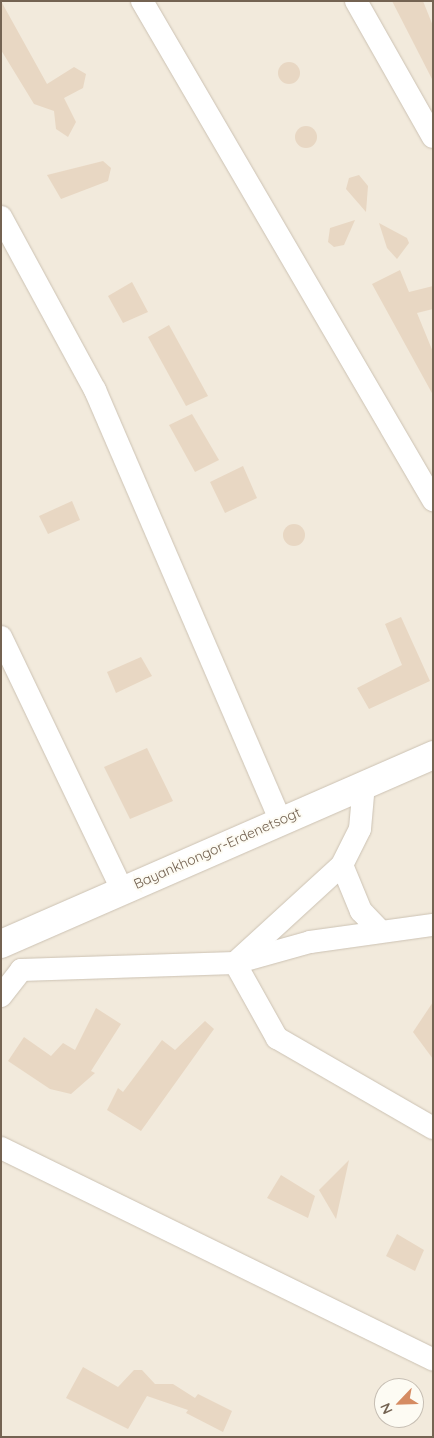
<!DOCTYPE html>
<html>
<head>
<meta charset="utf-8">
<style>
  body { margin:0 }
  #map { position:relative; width:434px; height:1438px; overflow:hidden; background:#fbf7ed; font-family:Quicksand,sans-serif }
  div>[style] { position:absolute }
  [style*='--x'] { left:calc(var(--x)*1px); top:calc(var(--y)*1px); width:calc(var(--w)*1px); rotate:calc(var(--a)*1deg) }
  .residential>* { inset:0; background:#f2eadc }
  .building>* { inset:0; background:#e8d7c3 }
  .round { border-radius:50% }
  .roads { filter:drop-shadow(0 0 1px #ccc2b3) drop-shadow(0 0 1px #ccc2b3) }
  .street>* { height:22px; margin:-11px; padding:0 11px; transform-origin:11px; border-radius:11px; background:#fff }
  .secondary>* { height:28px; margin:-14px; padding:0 14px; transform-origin:14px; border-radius:14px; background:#fff }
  span { translate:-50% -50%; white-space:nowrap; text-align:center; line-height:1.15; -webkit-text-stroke:4px #fdfbf3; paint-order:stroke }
  .street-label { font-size:14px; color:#746352 }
  .frame { position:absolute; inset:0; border:2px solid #746352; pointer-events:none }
  .north { position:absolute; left:374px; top:1378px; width:50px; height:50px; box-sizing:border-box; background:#fdfbf3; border:1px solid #c6beb3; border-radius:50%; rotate:246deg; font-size:14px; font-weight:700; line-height:20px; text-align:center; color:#746352 }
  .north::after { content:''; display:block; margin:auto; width:18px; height:22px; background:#d58b62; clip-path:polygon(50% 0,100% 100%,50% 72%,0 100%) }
</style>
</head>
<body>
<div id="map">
  <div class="residential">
    <i style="clip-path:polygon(evenodd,1px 1px,433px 1px,433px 1437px,1px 1437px,1px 1px,384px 1388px,414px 1388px,414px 1418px,384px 1418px,384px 1388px)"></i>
  </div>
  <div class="building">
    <i style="clip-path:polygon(1px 1px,47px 84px,74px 67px,86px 74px,83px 88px,64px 98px,76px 122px,68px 137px,56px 129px,54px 111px,34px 104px,1px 50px)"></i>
    <i style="clip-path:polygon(392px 1px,423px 1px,433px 26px,433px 81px)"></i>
    <i class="round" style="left:278px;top:62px;width:22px;height:22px"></i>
    <i class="round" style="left:295px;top:126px;width:22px;height:22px"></i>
    <i style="clip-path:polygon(103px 161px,111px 168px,108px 181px,61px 199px,47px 175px)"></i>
    <i style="clip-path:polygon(359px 175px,368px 186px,366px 212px,346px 189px,349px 178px)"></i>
    <i style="clip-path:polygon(355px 220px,344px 245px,334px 247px,328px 242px,330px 228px)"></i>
    <i style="clip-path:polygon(379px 223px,407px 238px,409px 243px,397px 259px,387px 248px)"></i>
    <i style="clip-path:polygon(400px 270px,409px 292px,433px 286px,433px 309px,417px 313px,433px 352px,433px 395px,372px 284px)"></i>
    <i style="clip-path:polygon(132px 282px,148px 312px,123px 323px,108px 296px)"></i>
    <i style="clip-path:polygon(169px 325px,208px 396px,186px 406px,148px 337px)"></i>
    <i style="clip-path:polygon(192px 414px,219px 460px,195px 472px,169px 425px)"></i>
    <i style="clip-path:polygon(243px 466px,257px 498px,225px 513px,210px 482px)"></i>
    <i style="clip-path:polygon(72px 501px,80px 520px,48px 534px,39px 516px)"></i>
    <i class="round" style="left:283px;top:524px;width:22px;height:22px"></i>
    <i style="clip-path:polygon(401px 617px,430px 681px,369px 709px,357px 688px,402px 665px,385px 624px)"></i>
    <i style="clip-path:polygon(141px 657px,152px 676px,116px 693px,107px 672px)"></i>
    <i style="clip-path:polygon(147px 748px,173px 801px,130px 819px,104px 767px)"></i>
    <i style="clip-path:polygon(433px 1002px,433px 1059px,413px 1032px)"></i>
    <i style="clip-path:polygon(96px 1008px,121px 1024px,91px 1071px,95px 1073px,71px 1094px,50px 1089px,8px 1061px,24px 1037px,51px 1056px,63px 1043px,75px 1050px)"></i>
    <i style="clip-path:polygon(205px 1021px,214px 1029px,141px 1131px,107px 1110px,118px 1088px,123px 1092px,162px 1040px,175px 1050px)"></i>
    <i style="clip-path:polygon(349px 1160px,336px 1219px,319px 1190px)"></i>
    <i style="clip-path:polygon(281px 1175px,315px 1196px,308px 1218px,267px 1198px)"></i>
    <i style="clip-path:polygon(397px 1234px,424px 1250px,415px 1271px,386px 1256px)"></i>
    <i style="clip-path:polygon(83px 1367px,118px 1387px,134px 1370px,142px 1370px,155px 1384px,173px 1384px,195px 1398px,198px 1394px,232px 1411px,223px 1432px,186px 1413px,188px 1410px,147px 1396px,128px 1429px,66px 1398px)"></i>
  </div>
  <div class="roads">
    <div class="street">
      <i style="--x:142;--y:1;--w:578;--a:59.75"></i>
      <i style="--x:356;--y:1;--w:156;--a:60.5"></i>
      <i style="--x:1;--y:217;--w:197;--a:61.5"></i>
      <i style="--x:95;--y:390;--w:468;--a:66.7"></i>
      <i style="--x:1;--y:637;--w:280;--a:64.4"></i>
      <i style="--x:364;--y:784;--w:45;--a:95.1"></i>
      <i style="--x:360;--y:829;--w:40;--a:116.6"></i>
      <i style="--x:342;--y:865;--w:145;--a:137.5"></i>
      <i style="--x:235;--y:963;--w:86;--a:60.8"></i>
      <i style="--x:277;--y:1038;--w:180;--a:30"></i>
      <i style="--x:342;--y:865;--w:50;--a:67.6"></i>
      <i style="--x:361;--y:911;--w:28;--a:46"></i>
      <i style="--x:1;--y:996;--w:33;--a:-52"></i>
      <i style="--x:21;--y:970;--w:214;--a:-1.9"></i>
      <i style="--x:235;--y:963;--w:78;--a:-15.6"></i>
      <i style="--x:310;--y:942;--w:124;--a:-7.9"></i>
      <i style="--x:1;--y:1148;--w:481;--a:26.1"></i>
    </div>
    <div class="secondary">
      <i style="--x:1;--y:944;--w:472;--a:-23.6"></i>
    </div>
  </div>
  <div class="street-label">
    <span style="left:217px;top:848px;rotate:-24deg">Bayankhongor-Erdenetsogt</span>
  </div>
  <div class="frame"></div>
  <div class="north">N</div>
</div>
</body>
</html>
